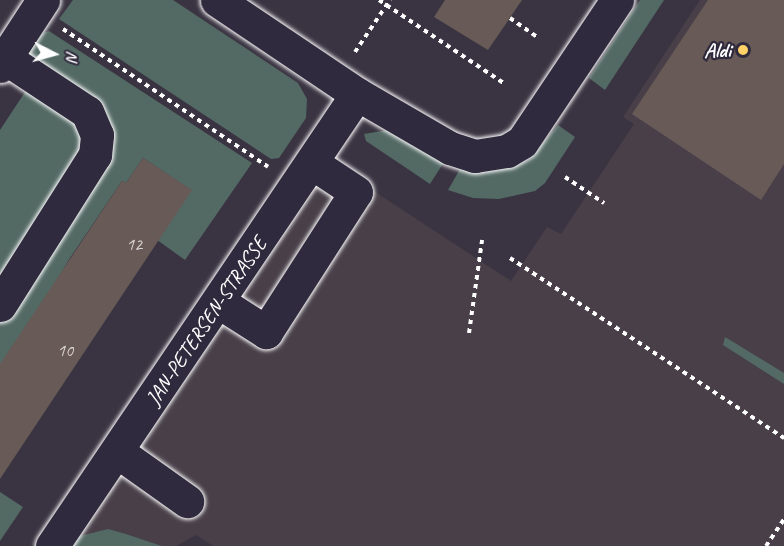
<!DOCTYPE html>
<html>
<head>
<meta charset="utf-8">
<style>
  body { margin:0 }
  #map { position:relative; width:784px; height:546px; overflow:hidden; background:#3a3442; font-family:Caveat,sans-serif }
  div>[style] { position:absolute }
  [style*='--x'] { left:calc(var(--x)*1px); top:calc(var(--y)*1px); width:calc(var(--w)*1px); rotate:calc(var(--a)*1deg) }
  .built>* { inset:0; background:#483f48 }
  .green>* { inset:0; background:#536964 }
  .building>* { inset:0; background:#685a56 }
  .path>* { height:4px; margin-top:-2px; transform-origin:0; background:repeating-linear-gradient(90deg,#fff 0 4.5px,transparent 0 9px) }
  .roads { filter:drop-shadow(0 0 2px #fff) drop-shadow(0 0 2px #fff) }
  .minor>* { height:33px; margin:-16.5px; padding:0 16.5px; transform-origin:16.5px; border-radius:16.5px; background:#2f2a3d }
  .dots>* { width:16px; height:16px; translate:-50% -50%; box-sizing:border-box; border:3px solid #2f2a3d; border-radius:50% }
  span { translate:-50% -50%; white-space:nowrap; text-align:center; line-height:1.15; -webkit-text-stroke:4.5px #2f2a3d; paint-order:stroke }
  .number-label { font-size:18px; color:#d9d6d5 }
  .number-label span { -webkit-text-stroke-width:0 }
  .poi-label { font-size:21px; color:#fff; font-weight:700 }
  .right { translate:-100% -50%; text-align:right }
  .street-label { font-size:21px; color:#fff }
  .north { position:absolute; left:24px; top:24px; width:60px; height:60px; -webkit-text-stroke:4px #2f2a3d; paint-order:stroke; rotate:96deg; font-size:16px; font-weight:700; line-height:24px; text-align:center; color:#fff }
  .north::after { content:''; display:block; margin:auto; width:21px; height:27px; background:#fff; clip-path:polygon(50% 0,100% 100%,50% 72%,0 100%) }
</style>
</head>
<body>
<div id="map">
  <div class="built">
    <i style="clip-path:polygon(700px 0,784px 0,784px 546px,213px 546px,196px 535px,176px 546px,162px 546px,126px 534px,70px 543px,325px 159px,511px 281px,547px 227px,561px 234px,634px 124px,623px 117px)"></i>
  </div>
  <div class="green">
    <i style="clip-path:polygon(73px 0,173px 0,298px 83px,307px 99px,306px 118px,279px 158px,271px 159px,59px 19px)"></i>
    <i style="clip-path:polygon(640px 0,664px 0,605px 90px,589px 78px)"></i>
    <i style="clip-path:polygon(49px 31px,252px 163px,185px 260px,153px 237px,191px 190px,143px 158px,126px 183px,122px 181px,70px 258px,0 375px,0 130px,29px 86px,10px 73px,37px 35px)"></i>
    <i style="clip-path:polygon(558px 125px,575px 137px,545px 183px,535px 191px,499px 199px,473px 198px,448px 190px,460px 169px,495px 171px,529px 160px)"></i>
    <i style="clip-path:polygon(388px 130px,444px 162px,430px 184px,366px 141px,364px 134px)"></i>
    <i style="clip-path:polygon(725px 337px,784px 373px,784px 384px,723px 345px)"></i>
    <i style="clip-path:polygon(0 492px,23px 507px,0 541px)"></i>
    <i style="clip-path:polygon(108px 529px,126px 534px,162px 546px,68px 546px,80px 536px)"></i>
  </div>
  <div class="building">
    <i style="clip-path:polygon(445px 0,522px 0,488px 50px,434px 17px)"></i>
    <i style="clip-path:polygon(708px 0,784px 0,784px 164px,761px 200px,632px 114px)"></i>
    <i style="clip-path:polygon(143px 158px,192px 190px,0 479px,0 364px,122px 181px,126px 183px)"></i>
  </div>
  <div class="path">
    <i style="--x:379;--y:0;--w:151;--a:33.7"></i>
    <i style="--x:510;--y:18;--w:32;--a:35"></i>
    <i style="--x:63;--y:29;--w:247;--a:33.9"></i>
    <i style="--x:355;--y:52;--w:63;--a:-56.1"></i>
    <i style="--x:565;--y:177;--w:47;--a:33.7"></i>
    <i style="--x:510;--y:258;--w:328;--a:33.3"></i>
    <i style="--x:469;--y:333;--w:94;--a:-82"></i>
    <i style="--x:766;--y:546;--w:32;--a:-56"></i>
  </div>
  <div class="roads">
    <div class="minor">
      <i style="--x:217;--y:0;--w:169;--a:33.9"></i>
      <i style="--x:357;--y:94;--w:108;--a:30.1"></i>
      <i style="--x:450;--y:148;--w:26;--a:18"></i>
      <i style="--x:475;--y:156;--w:32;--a:-9"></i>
      <i style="--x:507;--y:151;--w:17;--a:-31"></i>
      <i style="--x:522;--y:142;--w:171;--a:-56.2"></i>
      <i style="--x:0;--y:66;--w:79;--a:-56.9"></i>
      <i style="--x:219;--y:302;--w:56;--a:32.6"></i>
      <i style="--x:266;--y:332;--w:166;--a:-57.3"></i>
      <i style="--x:356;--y:192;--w:53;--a:-146.6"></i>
      <i style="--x:0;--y:305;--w:178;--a:-57.7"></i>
      <i style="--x:95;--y:155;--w:20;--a:-84"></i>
      <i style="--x:97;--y:135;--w:25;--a:-113"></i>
      <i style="--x:87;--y:112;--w:98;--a:-146.6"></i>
      <i style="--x:118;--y:452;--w:85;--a:35.4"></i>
      <i style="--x:52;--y:546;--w:545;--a:-55.99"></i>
    </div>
  </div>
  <div class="dots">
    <i style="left:743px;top:50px;background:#ffd166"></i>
  </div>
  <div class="number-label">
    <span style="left:134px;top:244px">12</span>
    <span style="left:65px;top:350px">10</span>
  </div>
  <div class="poi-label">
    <span class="right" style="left:731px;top:50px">Aldi</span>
  </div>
  <div class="street-label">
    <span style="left:206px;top:321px;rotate:-56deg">JAN-PETERSEN-STRASSE</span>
  </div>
  <div class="north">N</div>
</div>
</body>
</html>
